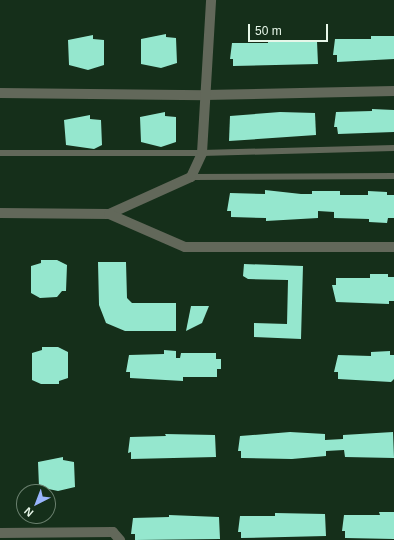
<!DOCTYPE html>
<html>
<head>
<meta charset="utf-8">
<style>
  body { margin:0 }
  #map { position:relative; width:394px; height:540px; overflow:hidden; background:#152f1a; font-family:Arial,sans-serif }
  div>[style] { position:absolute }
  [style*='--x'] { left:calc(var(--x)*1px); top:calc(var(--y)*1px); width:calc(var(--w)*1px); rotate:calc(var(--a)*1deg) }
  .building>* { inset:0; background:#95e7ce }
  .service>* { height:5.5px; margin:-2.75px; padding:0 2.75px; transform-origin:2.75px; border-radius:2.75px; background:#62685a }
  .minor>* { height:10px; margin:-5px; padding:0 5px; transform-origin:5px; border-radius:5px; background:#62685a }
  span { translate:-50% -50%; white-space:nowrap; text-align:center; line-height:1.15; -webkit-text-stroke:4px #152f1a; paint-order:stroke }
  .north { position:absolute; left:16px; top:484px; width:40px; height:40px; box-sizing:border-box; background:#152f1a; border:1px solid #697f6d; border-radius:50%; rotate:222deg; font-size:11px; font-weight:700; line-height:16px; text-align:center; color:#e7f7e9 }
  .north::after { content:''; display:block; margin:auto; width:14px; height:18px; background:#99b5fd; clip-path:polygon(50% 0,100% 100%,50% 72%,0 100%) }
  .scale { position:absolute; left:248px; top:24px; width:80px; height:18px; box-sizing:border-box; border:2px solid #e7f7e9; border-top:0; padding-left:5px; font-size:12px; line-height:14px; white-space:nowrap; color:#e7f7e9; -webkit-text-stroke:3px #152f1a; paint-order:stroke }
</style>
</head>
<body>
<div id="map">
  <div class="building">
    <i style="clip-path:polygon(166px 34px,166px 37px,176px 38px,177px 63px,161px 68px,141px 64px,141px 39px)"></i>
    <i style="clip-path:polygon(93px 35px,93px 39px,104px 40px,104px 65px,88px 70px,69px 65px,68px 40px)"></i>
    <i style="clip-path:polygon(371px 36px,394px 36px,394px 59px,337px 62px,337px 55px,333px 55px,335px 39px,371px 39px)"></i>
    <i style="clip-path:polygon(268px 40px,317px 41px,318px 64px,233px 66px,233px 59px,230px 59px,232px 43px,268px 43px)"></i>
    <i style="clip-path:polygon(372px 109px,394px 110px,394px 132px,338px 134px,337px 127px,334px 127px,336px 112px,372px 111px)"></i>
    <i style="clip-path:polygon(165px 112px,165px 116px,176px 117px,176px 142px,161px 147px,141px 142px,140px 117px)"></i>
    <i style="clip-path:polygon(280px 112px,315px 113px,316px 135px,229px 141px,230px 116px)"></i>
    <i style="clip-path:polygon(90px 115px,90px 119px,101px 120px,102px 145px,94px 149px,66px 145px,64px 120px)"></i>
    <i style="clip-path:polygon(265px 190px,301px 194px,312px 194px,312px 191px,340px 191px,340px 195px,368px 195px,368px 191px,387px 192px,387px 195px,394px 195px,394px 218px,388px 218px,387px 223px,369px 222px,369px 219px,334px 218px,334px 212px,318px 211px,318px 218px,266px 221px,266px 218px,231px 217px,231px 211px,227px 211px,230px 193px,265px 194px)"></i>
    <i style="clip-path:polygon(41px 260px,57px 260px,67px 265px,66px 291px,62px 291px,57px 297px,40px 298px,31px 293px,31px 266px,41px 263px)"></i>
    <i style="clip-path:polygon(98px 262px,126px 262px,127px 298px,132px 303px,176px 303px,176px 331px,125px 331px,106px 323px,99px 305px)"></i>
    <i style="clip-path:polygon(244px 264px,303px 266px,301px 339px,254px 337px,254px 323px,287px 324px,288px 280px,248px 279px,243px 276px)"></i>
    <i style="clip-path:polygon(370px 274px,388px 274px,388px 277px,394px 277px,394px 301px,389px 301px,389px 304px,336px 302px,332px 285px,336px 285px,336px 278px,370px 278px)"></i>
    <i style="clip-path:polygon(191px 306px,209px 306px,202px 323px,186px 331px)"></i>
    <i style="clip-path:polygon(42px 347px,58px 347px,68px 352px,68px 378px,59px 381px,59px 384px,41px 384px,32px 380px,32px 353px,42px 350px)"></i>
    <i style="clip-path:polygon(164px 350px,176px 351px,176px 358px,180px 358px,181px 353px,216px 353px,216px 359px,221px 359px,221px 369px,217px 369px,217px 377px,183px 377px,183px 381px,130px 378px,130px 372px,126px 372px,129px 355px,164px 354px)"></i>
    <i style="clip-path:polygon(390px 351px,390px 355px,394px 355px,394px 379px,391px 382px,338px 379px,338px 372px,334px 372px,338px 355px,371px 356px,371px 352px)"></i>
    <i style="clip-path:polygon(290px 432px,325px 434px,325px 440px,343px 439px,343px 435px,393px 432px,394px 458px,345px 457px,344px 450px,326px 451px,326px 456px,292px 459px,241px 458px,241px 451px,238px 451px,240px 436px)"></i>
    <i style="clip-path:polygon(165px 434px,215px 435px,216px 457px,131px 459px,131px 452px,128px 453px,130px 437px,166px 436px)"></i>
    <i style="clip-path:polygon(63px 457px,63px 460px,74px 462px,75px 487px,58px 491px,39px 487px,38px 462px)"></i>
    <i style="clip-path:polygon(379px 512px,394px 512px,394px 539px,345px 538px,345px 531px,342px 531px,344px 515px,380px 515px)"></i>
    <i style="clip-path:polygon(275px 513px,325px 514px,326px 536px,241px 538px,241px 532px,238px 532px,240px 516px,275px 516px)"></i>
    <i style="clip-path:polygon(169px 515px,219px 517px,220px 539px,135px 540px,135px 534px,131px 534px,133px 518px,169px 517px)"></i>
  </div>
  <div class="service">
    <i style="--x:0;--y:153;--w:202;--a:0"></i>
    <i style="--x:202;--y:153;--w:192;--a:-1.5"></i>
    <i style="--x:191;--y:177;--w:203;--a:-0.3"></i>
  </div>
  <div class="minor">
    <i style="--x:0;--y:93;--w:205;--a:0.6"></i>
    <i style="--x:205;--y:95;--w:189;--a:-1.2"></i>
    <i style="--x:0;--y:213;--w:109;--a:0.5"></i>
    <i style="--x:109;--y:214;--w:90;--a:-24.3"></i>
    <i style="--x:191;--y:177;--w:26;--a:-65"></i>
    <i style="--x:202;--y:153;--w:153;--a:-86.6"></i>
    <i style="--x:109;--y:214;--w:83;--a:23.5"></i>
    <i style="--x:185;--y:247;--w:209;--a:0"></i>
    <i style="--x:0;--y:533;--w:113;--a:-0.5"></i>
    <i style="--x:113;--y:532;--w:11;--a:49"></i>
  </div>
  <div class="north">N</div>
  <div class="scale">50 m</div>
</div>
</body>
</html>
